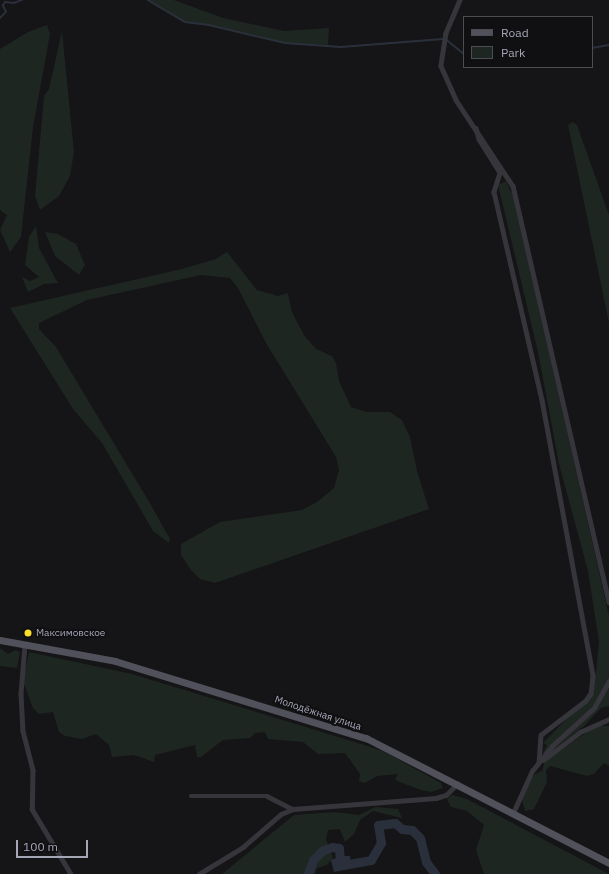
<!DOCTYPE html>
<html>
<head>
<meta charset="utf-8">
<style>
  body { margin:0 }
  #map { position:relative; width:609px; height:874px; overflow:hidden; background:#151416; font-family:"IBM Plex Sans",sans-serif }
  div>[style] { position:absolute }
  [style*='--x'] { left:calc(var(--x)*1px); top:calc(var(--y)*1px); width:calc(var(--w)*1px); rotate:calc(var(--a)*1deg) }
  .green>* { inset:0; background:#1e2621 }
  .water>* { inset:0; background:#2a303b }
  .stream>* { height:1.5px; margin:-0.75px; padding:0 0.75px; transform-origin:0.75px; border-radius:0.75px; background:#2a303b }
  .river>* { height:9px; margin:-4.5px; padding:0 4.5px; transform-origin:4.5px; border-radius:4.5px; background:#2a303b }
  .minor>* { height:4.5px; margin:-2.25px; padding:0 2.25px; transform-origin:2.25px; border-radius:2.25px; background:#35353b }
  .primary>* { height:7px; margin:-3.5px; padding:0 3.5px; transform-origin:3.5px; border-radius:3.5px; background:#51515b }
  .dots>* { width:11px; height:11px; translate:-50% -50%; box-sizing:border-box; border:2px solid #100f11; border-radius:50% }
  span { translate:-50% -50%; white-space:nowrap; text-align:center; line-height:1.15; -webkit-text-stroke:4px #100f11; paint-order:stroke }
  .poi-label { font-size:10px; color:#a5a7b7 }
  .left { translate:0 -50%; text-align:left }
  .street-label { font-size:10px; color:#a5a7b7 }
  .legend { position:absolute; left:463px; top:16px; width:130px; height:52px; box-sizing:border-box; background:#100f11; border:1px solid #4c4c53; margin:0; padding:5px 7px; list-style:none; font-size:12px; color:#a5a7b7 }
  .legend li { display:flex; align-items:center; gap:8px; height:20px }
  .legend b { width:20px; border:1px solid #4c4c53 }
  .scale { position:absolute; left:16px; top:840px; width:72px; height:18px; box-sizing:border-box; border:2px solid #a5a7b7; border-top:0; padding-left:5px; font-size:12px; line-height:14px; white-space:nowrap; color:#a5a7b7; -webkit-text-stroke:3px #100f11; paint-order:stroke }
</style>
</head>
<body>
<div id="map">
  <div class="green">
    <i style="clip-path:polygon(148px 0,174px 0,223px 18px,284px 31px,329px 28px,328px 45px,285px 43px,209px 25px,185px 22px)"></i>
    <i style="clip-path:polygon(47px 25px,50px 34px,33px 127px,21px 237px,10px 252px,0 230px,7px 215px,0 210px,0 49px,28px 32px)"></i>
    <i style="clip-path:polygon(62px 31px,74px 152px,70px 176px,59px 196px,40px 210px,35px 196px,44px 96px,49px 89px)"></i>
    <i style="clip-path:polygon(573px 122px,577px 125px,609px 215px,609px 323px,568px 125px)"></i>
    <i style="clip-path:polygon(506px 181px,514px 198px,609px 616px,609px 706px,601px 708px,584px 726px,549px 753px,543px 753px,547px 745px,543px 743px,580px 705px,595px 682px,599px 642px,588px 571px,559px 464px,538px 352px,498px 185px)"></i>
    <i style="clip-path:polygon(36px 226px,39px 248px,58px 283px,44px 284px,28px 292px,22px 277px,30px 281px,39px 277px,25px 265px,29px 237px)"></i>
    <i style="clip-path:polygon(45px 232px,58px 234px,76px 244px,85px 265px,79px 275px,55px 256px)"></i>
    <i style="clip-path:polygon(227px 252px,257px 290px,278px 296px,288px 293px,292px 312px,304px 335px,316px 349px,332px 356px,336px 363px,339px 381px,351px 407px,366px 412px,390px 412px,402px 420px,410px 437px,417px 471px,429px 509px,215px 583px,200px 579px,191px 570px,181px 555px,181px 544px,220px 522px,302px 510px,317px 502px,334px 488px,339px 470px,336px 457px,266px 343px,238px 288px,230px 278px,201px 275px,87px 300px,39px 323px,39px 329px,56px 347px,151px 505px,170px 539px,169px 543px,153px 531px,102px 443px,73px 409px,10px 308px,182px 269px,216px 259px)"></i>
    <i style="clip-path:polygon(0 648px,8px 654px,15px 650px,20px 652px,17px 668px,0 666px)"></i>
    <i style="clip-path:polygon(29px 652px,132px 674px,358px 743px,383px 751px,441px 783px,443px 788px,431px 792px,421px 790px,397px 781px,395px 779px,398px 774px,377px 776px,365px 783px,359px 781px,360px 774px,345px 753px,318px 754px,303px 742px,268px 739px,265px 732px,255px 733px,250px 738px,223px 740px,201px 757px,197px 757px,195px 745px,155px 755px,154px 762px,134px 755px,112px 757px,109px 745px,96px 734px,82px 739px,65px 736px,59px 732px,53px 712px,39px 714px,33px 708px,23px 681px)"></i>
    <i style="clip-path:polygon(596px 726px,609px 726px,609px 766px,604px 763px,594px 774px,587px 776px,550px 766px,546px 770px,547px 782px,534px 809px,525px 811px,522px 799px,526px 787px,535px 774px,542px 771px,545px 761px)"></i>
    <i style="clip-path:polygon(452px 795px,467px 799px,609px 874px,484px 874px,476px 850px,484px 825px,467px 811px,451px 807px,447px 799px)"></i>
    <i style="clip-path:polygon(375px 807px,398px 809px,402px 818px,373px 811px,360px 820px,354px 834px,345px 842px,340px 829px,328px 830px,326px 839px,333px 858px,327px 865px,317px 868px,315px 874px,222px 874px,294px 815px,334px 812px,359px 815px)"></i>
  </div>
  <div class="water">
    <i style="clip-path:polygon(341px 856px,350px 856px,351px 865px,349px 869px,334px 872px,331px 860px)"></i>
  </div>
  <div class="stream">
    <i style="--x:148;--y:0;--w:43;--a:30.7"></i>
    <i style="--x:185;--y:22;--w:24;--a:7"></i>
    <i style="--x:209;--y:25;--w:78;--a:13.3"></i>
    <i style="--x:285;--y:43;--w:56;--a:4.1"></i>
    <i style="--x:341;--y:47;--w:102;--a:-4.5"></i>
    <i style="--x:0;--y:18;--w:8;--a:-45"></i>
    <i style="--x:6;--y:12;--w:7;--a:-117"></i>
    <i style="--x:3;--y:6;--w:4;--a:-63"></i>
    <i style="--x:5;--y:2;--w:9;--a:6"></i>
    <i style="--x:14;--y:3;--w:9;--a:-21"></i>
    <i style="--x:447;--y:40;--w:22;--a:39"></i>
    <i style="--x:592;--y:48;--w:17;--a:-10"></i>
  </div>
  <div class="river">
    <i style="--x:308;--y:874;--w:15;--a:-70"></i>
    <i style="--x:313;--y:860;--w:14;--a:-45"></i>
    <i style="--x:323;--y:850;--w:9;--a:-18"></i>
    <i style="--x:332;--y:847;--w:7;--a:8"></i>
    <i style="--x:339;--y:848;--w:13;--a:86"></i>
    <i style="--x:340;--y:861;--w:5;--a:53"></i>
    <i style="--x:343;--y:865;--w:28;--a:-10"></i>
    <i style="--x:371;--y:860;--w:20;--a:-60"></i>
    <i style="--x:381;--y:843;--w:18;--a:-99"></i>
    <i style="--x:378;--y:825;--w:17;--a:-7"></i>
    <i style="--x:395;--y:823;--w:9;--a:41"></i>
    <i style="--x:402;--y:829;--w:10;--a:6"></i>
    <i style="--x:412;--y:830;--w:11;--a:45"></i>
    <i style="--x:420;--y:838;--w:25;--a:76"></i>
    <i style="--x:426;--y:862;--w:15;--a:53"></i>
  </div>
  <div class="minor">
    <i style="--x:460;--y:0;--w:36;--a:113"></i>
    <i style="--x:446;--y:33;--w:33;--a:99"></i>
    <i style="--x:441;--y:66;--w:37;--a:66"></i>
    <i style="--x:456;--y:100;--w:103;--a:56.5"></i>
    <i style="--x:513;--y:186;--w:427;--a:77"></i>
    <i style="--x:476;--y:128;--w:11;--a:75"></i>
    <i style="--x:479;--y:139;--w:40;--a:58"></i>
    <i style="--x:500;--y:173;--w:20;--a:108"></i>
    <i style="--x:494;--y:192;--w:213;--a:77"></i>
    <i style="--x:542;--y:400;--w:281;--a:79.5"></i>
    <i style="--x:593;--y:676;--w:18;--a:96"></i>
    <i style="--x:591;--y:694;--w:9;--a:126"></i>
    <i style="--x:586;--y:701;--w:56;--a:142.9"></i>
    <i style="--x:541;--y:735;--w:27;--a:94"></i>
    <i style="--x:25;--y:645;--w:49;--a:94.7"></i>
    <i style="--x:21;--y:694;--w:37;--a:87"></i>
    <i style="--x:23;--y:731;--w:40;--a:75.6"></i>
    <i style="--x:33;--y:770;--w:39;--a:91"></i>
    <i style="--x:32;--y:809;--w:76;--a:59"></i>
    <i style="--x:543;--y:760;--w:46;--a:-37.1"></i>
    <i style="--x:580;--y:732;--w:32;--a:-24"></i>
    <i style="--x:191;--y:796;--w:76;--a:0"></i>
    <i style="--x:267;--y:796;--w:29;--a:27"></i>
    <i style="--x:513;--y:813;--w:46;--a:-65.7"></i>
    <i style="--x:532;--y:771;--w:32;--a:-51"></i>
    <i style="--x:552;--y:746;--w:57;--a:-42.1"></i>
    <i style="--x:594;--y:708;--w:31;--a:-61"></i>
    <i style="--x:199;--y:874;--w:52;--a:-31.5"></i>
    <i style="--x:243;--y:847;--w:50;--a:-41"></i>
    <i style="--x:281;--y:814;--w:13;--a:-23"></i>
    <i style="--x:293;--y:809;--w:143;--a:-4.4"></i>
    <i style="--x:436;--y:798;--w:10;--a:-17"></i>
    <i style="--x:446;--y:795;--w:16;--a:-45"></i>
  </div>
  <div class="primary">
    <i style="--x:0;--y:640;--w:117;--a:10.3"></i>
    <i style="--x:115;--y:661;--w:263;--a:17.1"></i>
    <i style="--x:366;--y:738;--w:273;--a:27.2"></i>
  </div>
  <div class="dots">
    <i style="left:28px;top:633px;background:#fbdf28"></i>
  </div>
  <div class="poi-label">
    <span class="left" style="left:36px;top:633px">Максимовское</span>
  </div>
  <div class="street-label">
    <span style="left:318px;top:713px;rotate:18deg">Молодёжная улица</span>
  </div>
  <ul class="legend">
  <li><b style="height:5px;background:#51515b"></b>Road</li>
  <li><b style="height:11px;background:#1e2621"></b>Park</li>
  </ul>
  <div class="scale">100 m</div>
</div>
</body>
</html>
